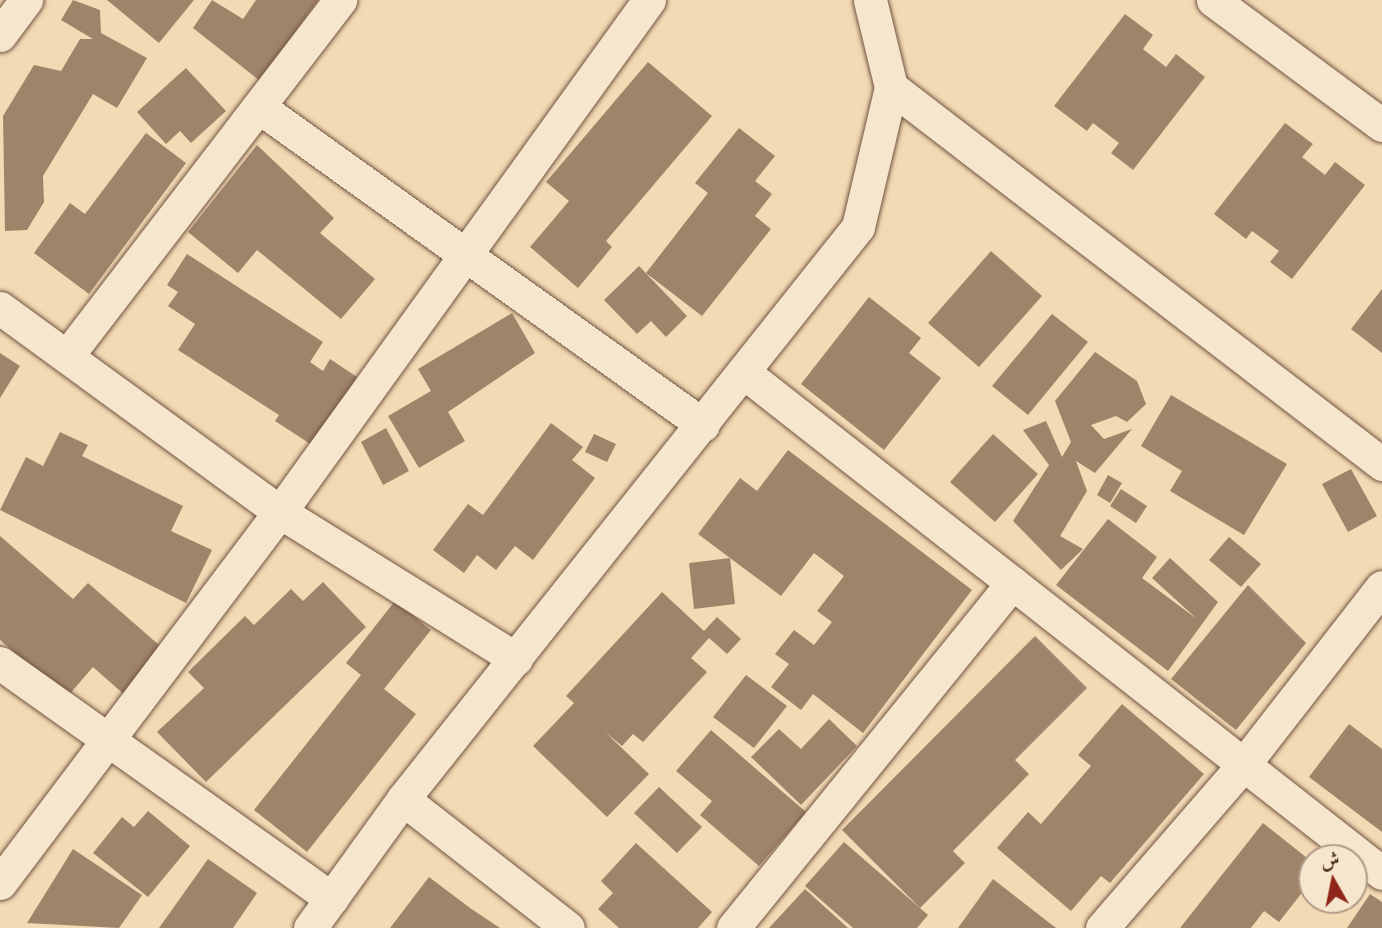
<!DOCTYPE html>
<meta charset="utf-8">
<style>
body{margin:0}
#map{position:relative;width:1382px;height:928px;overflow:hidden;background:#f3d9b4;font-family:"EB Garamond",Amiri,serif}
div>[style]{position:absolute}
.building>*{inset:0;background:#a0846a}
.roads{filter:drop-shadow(0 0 2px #715440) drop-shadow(0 0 2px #715440)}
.street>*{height:33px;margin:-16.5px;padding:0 16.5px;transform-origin:16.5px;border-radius:16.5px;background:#f7e6ce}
span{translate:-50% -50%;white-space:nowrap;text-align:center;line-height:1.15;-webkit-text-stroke:5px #f7e6ce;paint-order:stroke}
.north{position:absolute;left:1298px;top:844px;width:70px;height:70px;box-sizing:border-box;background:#f7e6ce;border:2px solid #b09a86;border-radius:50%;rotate:351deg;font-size:19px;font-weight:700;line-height:28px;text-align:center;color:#462719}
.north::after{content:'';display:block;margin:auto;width:24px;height:32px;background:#8f2418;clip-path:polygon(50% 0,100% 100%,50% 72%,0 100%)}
</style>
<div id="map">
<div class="building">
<div style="clip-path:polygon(73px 0,100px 10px,101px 33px,147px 58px,117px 108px,93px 94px,43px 176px,44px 202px,27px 230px,5px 231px,3px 116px,34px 65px,61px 71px,80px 39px,93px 39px,61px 20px)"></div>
<div style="clip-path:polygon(107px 0,194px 0,159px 43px)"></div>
<div style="clip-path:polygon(212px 0,243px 19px,256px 0,318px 0,260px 81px,193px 28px)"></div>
<div style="clip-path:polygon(1125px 14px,1153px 35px,1143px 49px,1166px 67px,1176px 54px,1205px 77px,1133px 170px,1111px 153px,1119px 143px,1093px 123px,1087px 131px,1054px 106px)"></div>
<div style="clip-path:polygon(648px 62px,712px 116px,606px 241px,612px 247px,578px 288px,530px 247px,569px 201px,546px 182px)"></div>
<div style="clip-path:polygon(186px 68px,226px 111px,191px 143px,180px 131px,166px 144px,137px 112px)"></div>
<div style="clip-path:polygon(1285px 123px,1313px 144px,1302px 157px,1325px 175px,1335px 162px,1365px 185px,1292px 279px,1270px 262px,1279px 251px,1252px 231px,1246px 239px,1214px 214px)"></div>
<div style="clip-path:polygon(739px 128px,775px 156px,755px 181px,772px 194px,755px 216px,771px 229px,702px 316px,646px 273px,708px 193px,695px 183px)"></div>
<div style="clip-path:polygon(146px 133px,186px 163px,89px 294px,34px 253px,70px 203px,85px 214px)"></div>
<div style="clip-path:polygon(257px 145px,334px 218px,320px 233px,375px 279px,341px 319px,257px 250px,238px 273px,188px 232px)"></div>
<div style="clip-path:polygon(991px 251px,1042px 296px,979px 367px,928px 323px)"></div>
<div style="clip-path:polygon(187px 254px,323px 342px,310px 362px,323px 371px,330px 359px,369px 385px,312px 445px,275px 421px,279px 415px,178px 350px,195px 324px,168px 306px,178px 292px,167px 285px)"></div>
<div style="clip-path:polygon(639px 266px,687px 316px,666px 337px,651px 321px,637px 334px,604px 300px)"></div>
<div style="clip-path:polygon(1382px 289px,1382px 353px,1351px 329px)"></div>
<div style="clip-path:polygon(869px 297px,921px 338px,909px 353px,941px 378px,884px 450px,801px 384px)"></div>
<div style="clip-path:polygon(512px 313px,535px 353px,448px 412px,465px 441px,419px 468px,388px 416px,431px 391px,418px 369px)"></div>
<div style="clip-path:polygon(1052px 314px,1088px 342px,1028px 415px,992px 386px)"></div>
<div style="clip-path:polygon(1095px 352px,1137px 381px,1146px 404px,1127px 422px,1116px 416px,1091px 425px,1104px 439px,1132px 429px,1095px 473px,1076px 461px,1087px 491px,1060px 536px,1083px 549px,1061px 570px,1013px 521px,1049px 465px,1023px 430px,1046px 421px,1062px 457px,1071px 442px,1055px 401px)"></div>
<div style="clip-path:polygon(0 353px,20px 366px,0 398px)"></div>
<div style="clip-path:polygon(1171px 395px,1287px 464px,1244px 535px,1170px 491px,1182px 471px,1141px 446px)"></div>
<div style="clip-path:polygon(551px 423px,583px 447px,572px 460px,595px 478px,533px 560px,515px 546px,496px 570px,477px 555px,464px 573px,433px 550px,468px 504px,483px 515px)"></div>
<div style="clip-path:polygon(386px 428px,409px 471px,383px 485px,361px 442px)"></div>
<div style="clip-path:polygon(60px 432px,88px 445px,82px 456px,183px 506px,171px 531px,212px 550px,186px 603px,0 510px,26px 457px,43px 466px)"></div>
<div style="clip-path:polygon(594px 434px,616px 444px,607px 462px,585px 452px)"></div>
<div style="clip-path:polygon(993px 434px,1038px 474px,995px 522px,950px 482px)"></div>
<div style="clip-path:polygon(788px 450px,972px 590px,863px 733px,813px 694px,801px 710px,771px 687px,789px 664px,775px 654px,794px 630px,814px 645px,832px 622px,817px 611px,844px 576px,814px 553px,781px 596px,730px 558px,735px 604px,694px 609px,689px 563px,730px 558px,698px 534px,740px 478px,757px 491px)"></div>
<div style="clip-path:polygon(1351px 469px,1377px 516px,1348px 532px,1322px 484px)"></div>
<div style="clip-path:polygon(1108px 475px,1122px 483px,1110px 503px,1097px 495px)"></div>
<div style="clip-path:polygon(1121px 489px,1147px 506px,1136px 523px,1110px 506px)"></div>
<div style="clip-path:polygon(1108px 519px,1157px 557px,1142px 578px,1197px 619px,1152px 578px,1170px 558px,1218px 602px,1168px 671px,1056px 585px)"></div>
<div style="clip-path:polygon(0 536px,73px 599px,88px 583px,167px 652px,127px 697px,93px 667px,67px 697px,0 640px)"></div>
<div style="clip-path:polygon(1229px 537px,1261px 564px,1241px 587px,1209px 560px)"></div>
<div style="clip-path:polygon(323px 582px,366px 627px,206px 782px,157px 732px,204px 688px,188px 672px,245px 616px,254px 625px,291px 589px,303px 601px)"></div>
<div style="clip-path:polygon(1248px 585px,1306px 643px,1236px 730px,1171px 679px)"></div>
<div style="clip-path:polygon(662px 592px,704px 631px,717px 617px,741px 639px,727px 654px,709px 638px,691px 658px,707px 672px,643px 742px,633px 734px,622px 746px,605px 732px,649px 774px,607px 817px,533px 746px,574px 703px,566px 696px)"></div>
<div style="clip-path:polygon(395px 601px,431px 630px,384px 689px,416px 714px,307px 852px,254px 810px,361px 675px,346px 663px)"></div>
<div style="clip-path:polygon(1035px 636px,1087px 688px,1015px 760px,1029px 774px,953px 851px,965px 863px,920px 908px,842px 830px)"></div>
<div style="clip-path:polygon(746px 675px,787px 706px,754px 748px,713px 717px)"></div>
<div style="clip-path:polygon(1122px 704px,1204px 774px,1110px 883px,1101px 876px,1071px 911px,997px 848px,1028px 812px,1041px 824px,1091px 766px,1078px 755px)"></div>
<div style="clip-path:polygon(829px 719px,857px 746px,801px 805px,751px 757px,779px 729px,801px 749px)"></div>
<div style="clip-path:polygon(1349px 724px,1382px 749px,1382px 832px,1309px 777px)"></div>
<div style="clip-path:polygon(711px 730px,806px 812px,759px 866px,700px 815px,712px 801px,676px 771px)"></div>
<div style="clip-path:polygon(659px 787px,702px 827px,677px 853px,634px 813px)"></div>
<div style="clip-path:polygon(148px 811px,190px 846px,148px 897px,93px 853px,122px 817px,134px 827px)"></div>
<div style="clip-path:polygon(1263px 823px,1312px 862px,1312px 880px,1279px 922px,1264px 911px,1251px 928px,1180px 928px)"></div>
<div style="clip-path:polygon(844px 842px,928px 915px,917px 928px,853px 928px,805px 886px)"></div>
<div style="clip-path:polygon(636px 843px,712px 912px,698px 928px,619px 928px,598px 909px,613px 893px,601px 881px)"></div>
<div style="clip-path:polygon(73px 849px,142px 895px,119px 928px,27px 923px)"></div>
<div style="clip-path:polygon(208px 859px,257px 893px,233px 928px,159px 928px)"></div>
<div style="clip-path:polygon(429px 877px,470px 908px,500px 928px,390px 928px)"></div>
<div style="clip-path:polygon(993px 879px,1056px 928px,958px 928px)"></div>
<div style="clip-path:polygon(805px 889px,848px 928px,769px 928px)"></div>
<div style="clip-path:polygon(1370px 894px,1382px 902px,1382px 928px,1347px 928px)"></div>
</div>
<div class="roads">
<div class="street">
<div style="left:1213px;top:0;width:210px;rotate:36.5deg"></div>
<div style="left:0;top:35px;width:44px;rotate:-53.4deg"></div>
<div style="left:891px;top:87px;width:619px;rotate:37.52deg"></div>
<div style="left:259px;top:107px;width:546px;rotate:35.61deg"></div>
<div style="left:0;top:308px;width:346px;rotate:36.1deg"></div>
<div style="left:280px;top:512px;width:278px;rotate:31.9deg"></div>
<div style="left:67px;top:356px;width:449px;rotate:-52.5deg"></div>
<div style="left:746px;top:374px;width:808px;rotate:38.12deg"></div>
<div style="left:0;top:663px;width:407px;rotate:35.4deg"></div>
<div style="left:403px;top:799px;width:209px;rotate:38deg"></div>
<div style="left:0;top:883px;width:465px;rotate:-53deg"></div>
<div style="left:280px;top:512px;width:631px;rotate:-54.22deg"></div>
<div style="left:310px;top:928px;width:159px;rotate:-54.2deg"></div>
<div style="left:403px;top:799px;width:731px;rotate:-51.5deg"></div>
<div style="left:858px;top:227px;width:144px;rotate:-76.7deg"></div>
<div style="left:891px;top:87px;width:89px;rotate:-103.6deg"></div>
<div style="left:733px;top:928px;width:444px;rotate:-51deg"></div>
<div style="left:1102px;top:928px;width:217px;rotate:-49.1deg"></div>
<div style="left:1244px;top:764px;width:224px;rotate:-52.1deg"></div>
</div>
</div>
<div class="north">ش</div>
</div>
